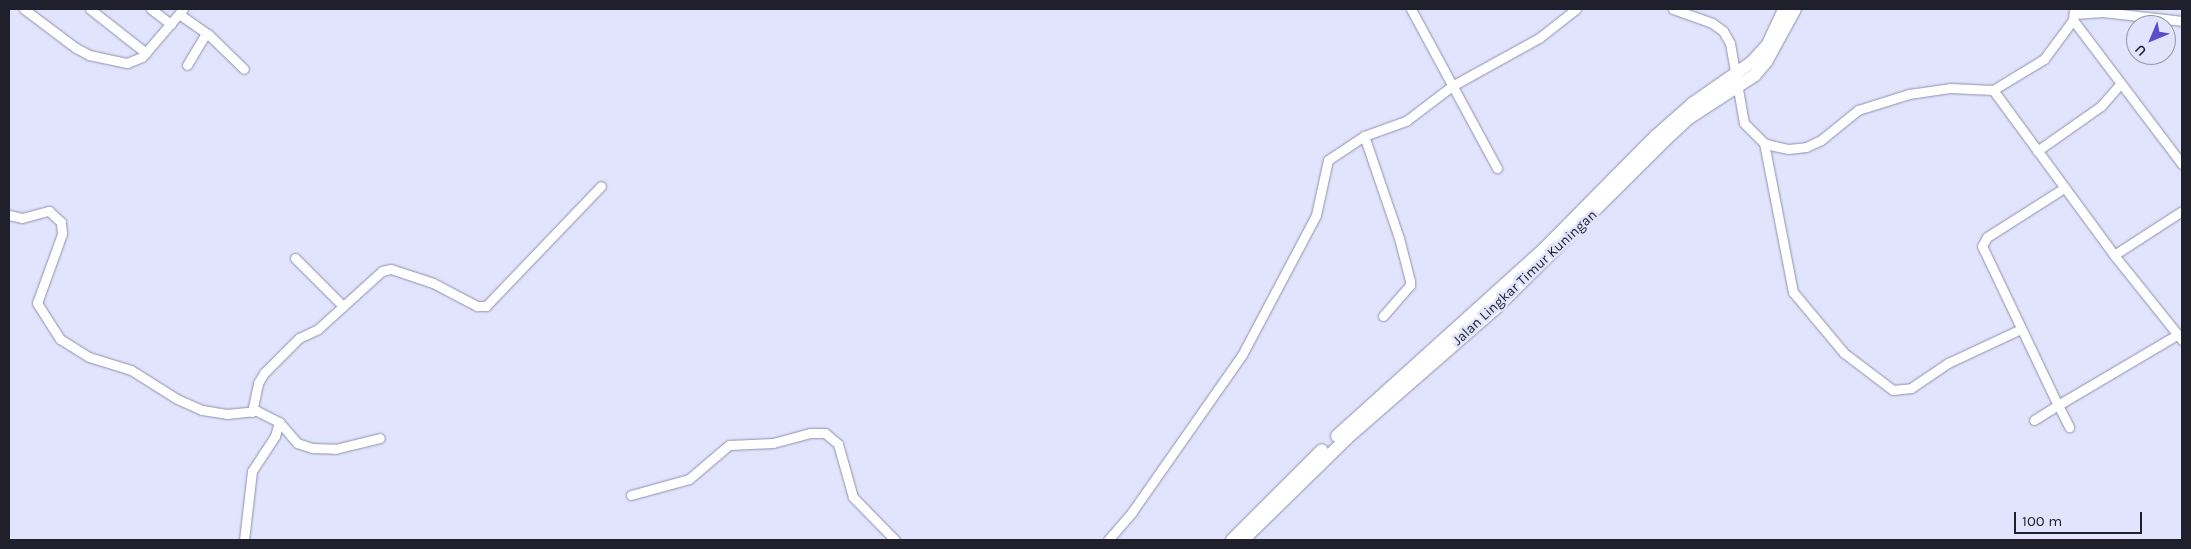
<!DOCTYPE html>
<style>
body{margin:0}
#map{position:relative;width:2191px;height:549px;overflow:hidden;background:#e2e4fd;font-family:Karla,sans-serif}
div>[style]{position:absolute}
.roads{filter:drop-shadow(0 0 1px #8f91ae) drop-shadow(0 0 1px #8f91ae)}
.street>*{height:9px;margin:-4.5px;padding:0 4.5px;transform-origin:4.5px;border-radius:4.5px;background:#fff}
.secondary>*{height:12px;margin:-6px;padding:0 6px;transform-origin:6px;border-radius:6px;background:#fff}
span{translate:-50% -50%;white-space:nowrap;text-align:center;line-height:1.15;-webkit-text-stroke:5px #e2e4fd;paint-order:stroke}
.street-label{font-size:14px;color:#1f202b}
.frame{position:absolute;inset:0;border:10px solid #1f202b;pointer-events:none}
.north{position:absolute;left:2126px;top:15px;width:50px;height:50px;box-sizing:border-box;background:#e2e4fd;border:1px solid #9496a9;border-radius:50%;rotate:225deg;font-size:14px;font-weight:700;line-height:20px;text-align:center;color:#1f202b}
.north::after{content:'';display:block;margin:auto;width:18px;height:22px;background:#594ec6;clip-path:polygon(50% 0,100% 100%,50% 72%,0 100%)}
.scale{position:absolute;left:2014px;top:512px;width:128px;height:22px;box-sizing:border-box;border:2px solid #1f202b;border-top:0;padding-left:6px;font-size:15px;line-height:18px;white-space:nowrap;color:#1f202b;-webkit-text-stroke:4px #e2e4fd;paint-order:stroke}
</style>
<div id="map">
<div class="roads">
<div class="street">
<div style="left:24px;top:9px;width:65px;rotate:36.9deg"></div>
<div style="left:76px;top:48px;width:15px;rotate:28deg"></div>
<div style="left:89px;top:55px;width:39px;rotate:12deg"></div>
<div style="left:127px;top:63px;width:16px;rotate:-22deg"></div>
<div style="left:142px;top:57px;width:63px;rotate:-49.5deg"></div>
<div style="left:90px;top:9px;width:71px;rotate:38.2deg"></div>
<div style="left:151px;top:9px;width:25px;rotate:37deg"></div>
<div style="left:1411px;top:9px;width:181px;rotate:61.6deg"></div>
<div style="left:1673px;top:9px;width:41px;rotate:19.7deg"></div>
<div style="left:1712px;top:23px;width:14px;rotate:36deg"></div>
<div style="left:1723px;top:31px;width:14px;rotate:60deg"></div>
<div style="left:1730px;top:43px;width:81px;rotate:80.1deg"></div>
<div style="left:1744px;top:123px;width:28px;rotate:45deg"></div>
<div style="left:1764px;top:143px;width:10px;rotate:17deg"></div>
<div style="left:1774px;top:146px;width:14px;rotate:12deg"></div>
<div style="left:1788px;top:149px;width:18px;rotate:-6deg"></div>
<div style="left:1806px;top:147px;width:17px;rotate:-25deg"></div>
<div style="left:1821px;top:140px;width:48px;rotate:-39deg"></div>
<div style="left:1858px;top:110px;width:53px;rotate:-17.4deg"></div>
<div style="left:1909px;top:94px;width:41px;rotate:-8.3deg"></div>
<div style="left:1950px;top:88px;width:43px;rotate:2.7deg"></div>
<div style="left:1993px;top:90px;width:205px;rotate:53.7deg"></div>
<div style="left:2114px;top:255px;width:109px;rotate:51.3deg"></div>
<div style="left:179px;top:14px;width:35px;rotate:35deg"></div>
<div style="left:208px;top:34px;width:50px;rotate:44.2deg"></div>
<div style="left:2075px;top:14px;width:28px;rotate:-4deg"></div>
<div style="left:2103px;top:12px;width:80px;rotate:6.5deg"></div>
<div style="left:2073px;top:20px;width:181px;rotate:52.9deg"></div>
<div style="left:187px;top:65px;width:37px;rotate:-59deg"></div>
<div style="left:1993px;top:90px;width:60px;rotate:-31.3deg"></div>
<div style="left:2044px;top:59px;width:49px;rotate:-53.4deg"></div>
<div style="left:2073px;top:20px;width:11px;rotate:-85deg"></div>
<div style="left:1764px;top:143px;width:152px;rotate:79deg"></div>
<div style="left:1793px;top:292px;width:80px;rotate:50.1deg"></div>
<div style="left:1844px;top:353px;width:61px;rotate:37.1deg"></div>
<div style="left:1893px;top:390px;width:18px;rotate:-6deg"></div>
<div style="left:1911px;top:388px;width:45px;rotate:-34deg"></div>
<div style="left:1948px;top:363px;width:81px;rotate:-25deg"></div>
<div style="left:2037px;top:151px;width:78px;rotate:-35.1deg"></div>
<div style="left:2101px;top:106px;width:29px;rotate:-49deg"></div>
<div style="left:2064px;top:188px;width:91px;rotate:147.5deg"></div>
<div style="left:1987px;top:237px;width:10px;rotate:119deg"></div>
<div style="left:1982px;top:246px;width:176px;rotate:64.5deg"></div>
<div style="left:2058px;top:405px;width:138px;rotate:-30.5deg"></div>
<div style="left:9px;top:215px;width:13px;rotate:13deg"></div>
<div style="left:22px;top:218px;width:28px;rotate:-15deg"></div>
<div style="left:49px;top:211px;width:16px;rotate:43deg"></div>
<div style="left:61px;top:222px;width:12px;rotate:85deg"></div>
<div style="left:62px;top:234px;width:73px;rotate:109.9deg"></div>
<div style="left:37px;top:303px;width:43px;rotate:57.4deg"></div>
<div style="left:60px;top:339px;width:34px;rotate:32deg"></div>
<div style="left:89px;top:357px;width:44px;rotate:17.2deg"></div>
<div style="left:131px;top:370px;width:54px;rotate:32.2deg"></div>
<div style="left:177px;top:399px;width:27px;rotate:24deg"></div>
<div style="left:202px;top:410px;width:25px;rotate:9deg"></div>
<div style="left:227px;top:414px;width:30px;rotate:-6deg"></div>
<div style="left:257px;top:411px;width:25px;rotate:27deg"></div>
<div style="left:279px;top:422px;width:15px;rotate:106deg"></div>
<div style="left:275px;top:436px;width:42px;rotate:123.3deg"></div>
<div style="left:252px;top:471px;width:69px;rotate:96.6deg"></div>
<div style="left:2114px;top:255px;width:81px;rotate:-32.9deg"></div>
<div style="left:295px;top:258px;width:68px;rotate:45deg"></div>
<div style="left:1383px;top:316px;width:41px;rotate:-48.9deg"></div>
<div style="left:1410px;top:285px;width:4px;rotate:-90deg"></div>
<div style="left:1410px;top:281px;width:44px;rotate:-104.3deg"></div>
<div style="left:1399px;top:238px;width:108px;rotate:-108.9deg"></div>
<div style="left:1364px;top:136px;width:45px;rotate:-19.7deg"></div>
<div style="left:1406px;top:121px;width:58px;rotate:-37.3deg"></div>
<div style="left:1452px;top:86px;width:99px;rotate:-28.9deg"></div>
<div style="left:1539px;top:38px;width:47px;rotate:-38.1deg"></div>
<div style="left:252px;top:412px;width:30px;rotate:-78deg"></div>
<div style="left:258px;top:383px;width:12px;rotate:-59deg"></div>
<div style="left:264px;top:373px;width:49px;rotate:-45deg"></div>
<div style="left:299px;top:338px;width:21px;rotate:-25deg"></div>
<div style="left:318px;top:329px;width:86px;rotate:-42.2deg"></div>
<div style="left:382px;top:271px;width:9px;rotate:-13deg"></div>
<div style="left:391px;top:269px;width:44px;rotate:18.4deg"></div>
<div style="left:433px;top:283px;width:50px;rotate:27.6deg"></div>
<div style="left:477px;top:306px;width:9px"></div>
<div style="left:486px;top:306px;width:166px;rotate:-46.2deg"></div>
<div style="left:2034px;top:420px;width:28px;rotate:-32deg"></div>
<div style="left:2058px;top:405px;width:25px;rotate:63deg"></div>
<div style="left:279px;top:422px;width:28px;rotate:49deg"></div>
<div style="left:297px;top:443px;width:16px;rotate:18deg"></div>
<div style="left:312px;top:448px;width:23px;rotate:2deg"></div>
<div style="left:335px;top:449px;width:46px;rotate:-13.7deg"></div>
<div style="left:631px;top:495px;width:60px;rotate:-15.4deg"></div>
<div style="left:689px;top:479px;width:52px;rotate:-40.4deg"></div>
<div style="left:729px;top:445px;width:44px;rotate:-2.6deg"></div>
<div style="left:773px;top:443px;width:38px;rotate:-15deg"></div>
<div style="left:810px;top:433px;width:15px"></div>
<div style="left:825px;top:433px;width:17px;rotate:40deg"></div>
<div style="left:838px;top:444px;width:55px;rotate:74.2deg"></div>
<div style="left:853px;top:497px;width:60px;rotate:45.7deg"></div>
<div style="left:1108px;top:540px;width:37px;rotate:-49deg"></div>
<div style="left:1132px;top:512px;width:192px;rotate:-55deg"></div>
<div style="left:1242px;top:355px;width:158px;rotate:-62.1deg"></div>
<div style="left:1316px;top:215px;width:56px;rotate:-77.7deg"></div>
<div style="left:1328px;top:160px;width:43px;rotate:-33.7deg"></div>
</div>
<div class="secondary">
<div style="left:1337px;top:436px;width:278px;rotate:-42.1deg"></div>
<div style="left:1543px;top:250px;width:161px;rotate:-45.3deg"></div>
<div style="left:1656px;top:136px;width:48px;rotate:-41.6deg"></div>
<div style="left:1692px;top:104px;width:73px;rotate:-35deg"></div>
<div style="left:1752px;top:62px;width:24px;rotate:-48deg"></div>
<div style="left:1768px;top:44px;width:38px;rotate:-65deg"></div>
<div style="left:1232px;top:540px;width:127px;rotate:-45deg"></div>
<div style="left:1243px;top:540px;width:146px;rotate:-44.4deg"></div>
<div style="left:1347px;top:438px;width:199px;rotate:-41.1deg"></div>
<div style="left:1497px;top:307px;width:235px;rotate:-44.8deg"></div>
<div style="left:1664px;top:141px;width:34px;rotate:-43deg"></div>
<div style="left:1689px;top:118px;width:79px;rotate:-33.1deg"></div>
<div style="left:1755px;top:75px;width:17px;rotate:-50deg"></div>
<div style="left:1766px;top:62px;width:60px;rotate:-61.3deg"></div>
</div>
</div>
<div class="street-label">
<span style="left:1525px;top:278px;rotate:-43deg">Jalan Lingkar Timur Kuningan</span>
</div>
<div class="frame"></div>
<div class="north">U</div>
<div class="scale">100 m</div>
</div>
